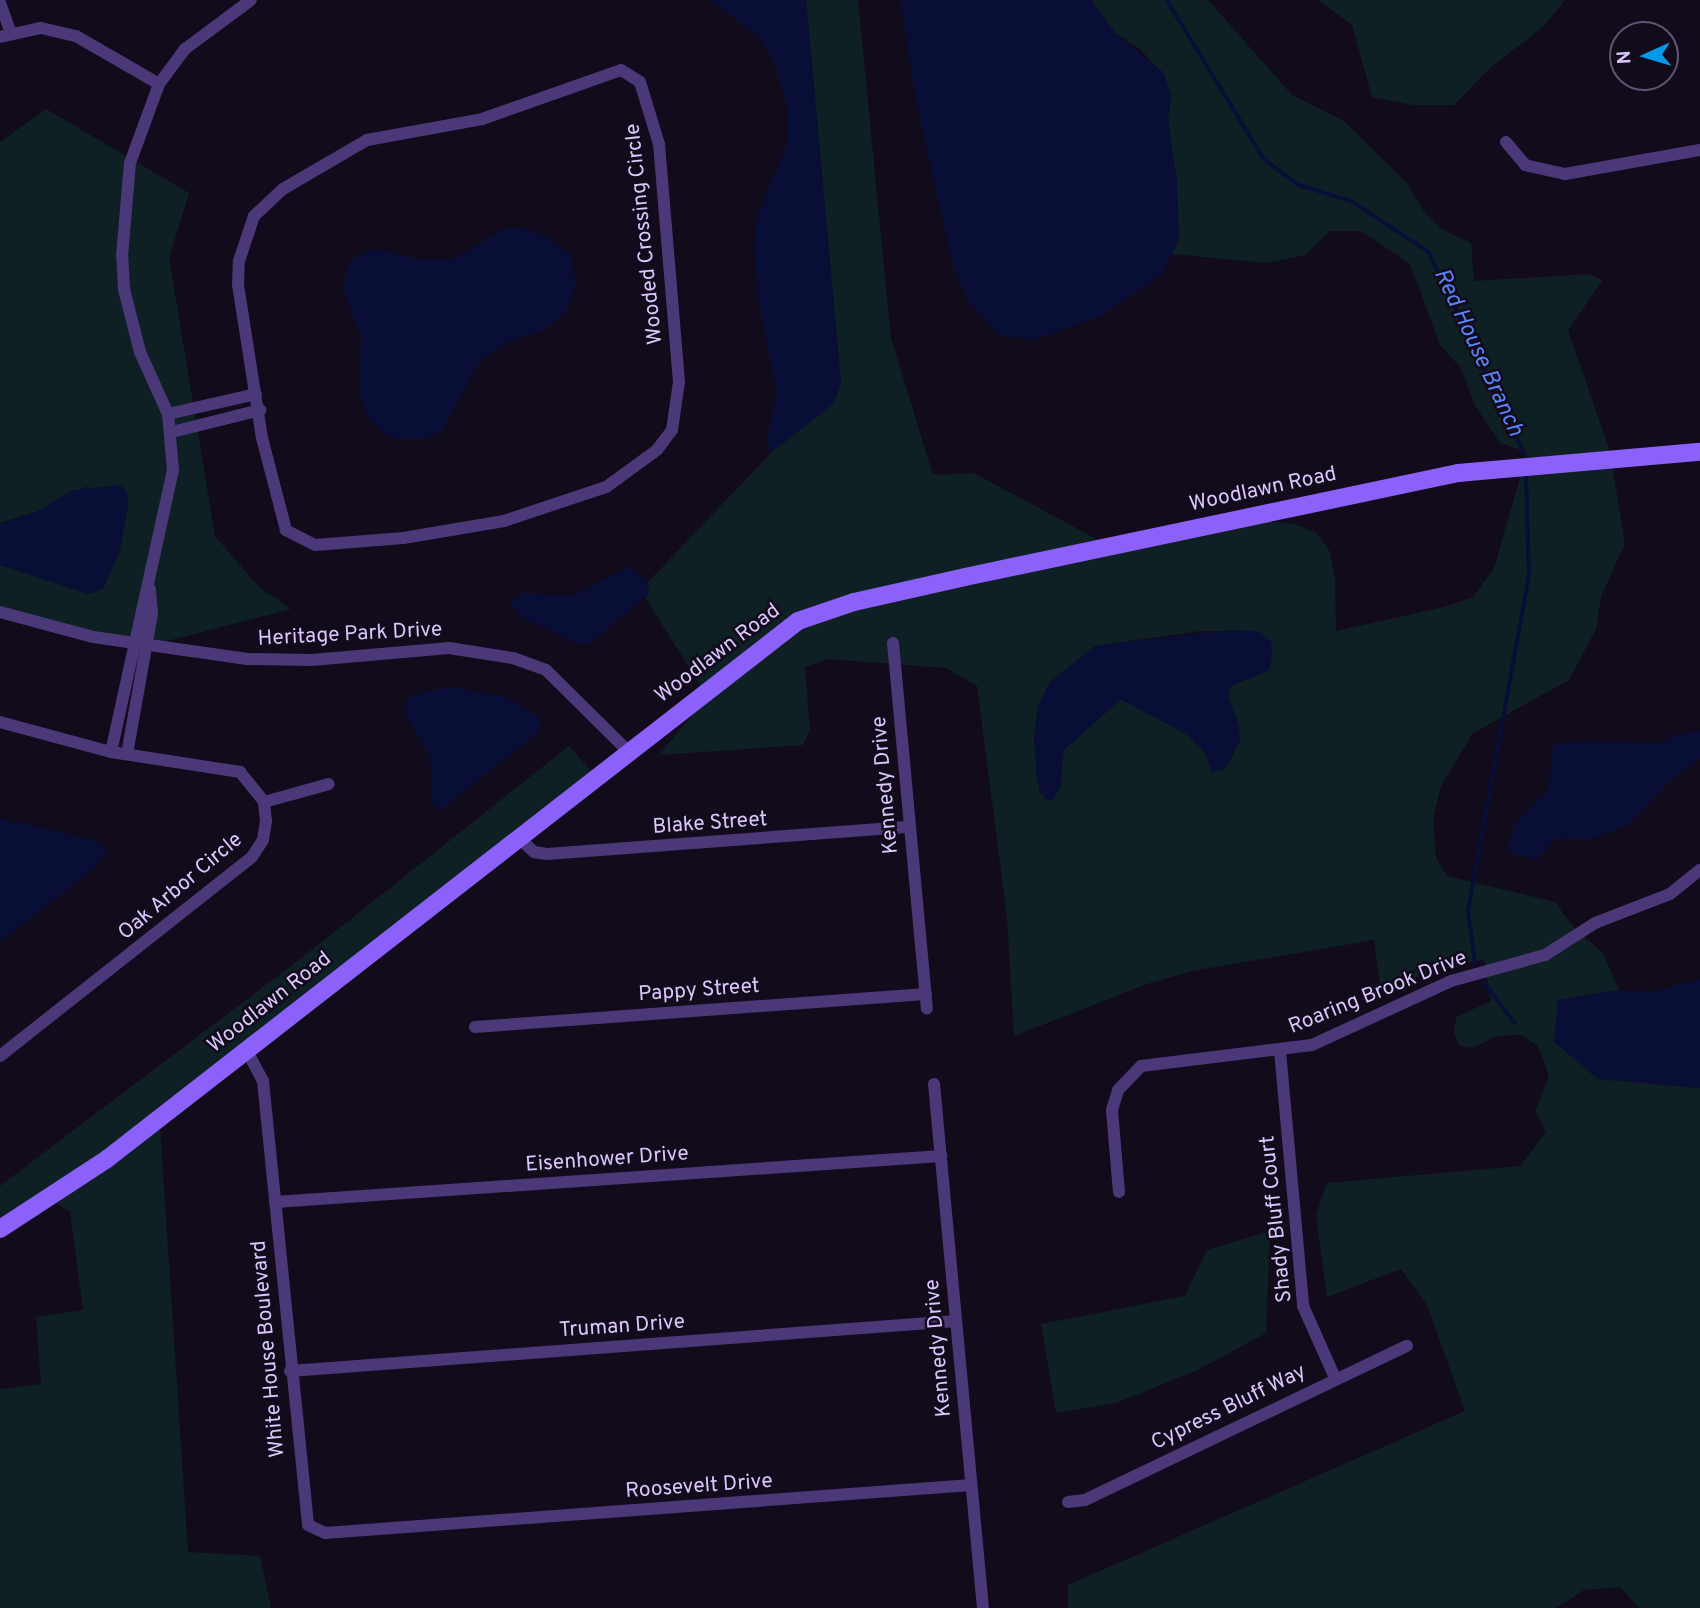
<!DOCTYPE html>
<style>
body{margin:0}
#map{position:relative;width:1700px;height:1608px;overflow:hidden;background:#120b1b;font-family:Overpass,sans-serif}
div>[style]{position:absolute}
.green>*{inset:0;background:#0f2025}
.water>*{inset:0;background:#090e36}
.stream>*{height:3.5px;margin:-1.75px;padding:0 1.75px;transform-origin:1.75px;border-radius:1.75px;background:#090e36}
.street>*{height:12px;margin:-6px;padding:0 6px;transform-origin:6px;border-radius:6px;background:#4b3879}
.secondary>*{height:18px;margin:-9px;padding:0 9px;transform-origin:9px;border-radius:9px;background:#8c61fa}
span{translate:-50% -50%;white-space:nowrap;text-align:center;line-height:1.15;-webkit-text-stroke:5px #120b1b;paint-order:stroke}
.street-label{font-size:21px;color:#dbc7fd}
.water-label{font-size:23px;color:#5886fa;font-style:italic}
.north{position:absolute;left:1609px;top:21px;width:70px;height:70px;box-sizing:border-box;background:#120b1b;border:2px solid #625675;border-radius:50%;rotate:266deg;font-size:19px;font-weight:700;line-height:28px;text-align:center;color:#dbc7fd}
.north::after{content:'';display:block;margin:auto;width:24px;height:32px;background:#0799e9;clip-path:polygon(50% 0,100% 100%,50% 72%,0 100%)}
</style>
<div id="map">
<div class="green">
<div style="clip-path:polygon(806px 0,858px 0,891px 338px,933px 475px,974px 473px,1100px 541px,795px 616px,701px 686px,646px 599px,648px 582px,772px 452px,833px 404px,841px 384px)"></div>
<div style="clip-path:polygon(1091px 0,1208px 0,1292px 95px,1344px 121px,1406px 182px,1425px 213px,1441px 229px,1471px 243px,1474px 281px,1588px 274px,1603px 280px,1568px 330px,1610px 452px,1526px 458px,1527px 452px,1500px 443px,1474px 404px,1461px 368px,1440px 345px,1410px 264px,1361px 231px,1330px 231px,1305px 255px,1267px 263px,1172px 254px,1179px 240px,1168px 119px,1171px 95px,1165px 77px,1140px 49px,1115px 33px)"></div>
<div style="clip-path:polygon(1318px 0,1565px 0,1544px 26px,1490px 68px,1454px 105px,1412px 105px,1372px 97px,1352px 25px)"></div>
<div style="clip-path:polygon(46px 109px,189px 193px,169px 258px,215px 536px,259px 587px,291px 609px,144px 647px,0 609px,0 565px,94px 593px,87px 486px,36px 512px,0 523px,0 142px)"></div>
<div style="clip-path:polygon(evenodd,1612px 464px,1625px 544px,1601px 596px,1596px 629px,1569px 680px,1473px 733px,1441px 786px,1433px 818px,1436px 858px,1447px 876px,1555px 902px,1574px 928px,1603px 953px,1619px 990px,1558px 1000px,1555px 1042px,1598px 1079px,1700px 1088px,1700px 1608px,1639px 1608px,1620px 1587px,1584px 1590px,1556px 1608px,1068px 1608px,1068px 1585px,1465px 1411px,1427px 1305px,1401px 1269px,1327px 1297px,1316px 1215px,1327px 1183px,1520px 1166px,1546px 1132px,1535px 1112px,1549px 1076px,1538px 1046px,1521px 1035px,1497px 1036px,1473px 1048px,1460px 1046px,1454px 1033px,1456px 1017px,1491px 1001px,1484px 959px,1380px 987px,1374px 940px,1192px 971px,1144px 985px,1014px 1036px,1007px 917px,977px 686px,946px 668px,828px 659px,805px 667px,810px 730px,803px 745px,659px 755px,708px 696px,779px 641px,826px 615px,1259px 520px,1293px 524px,1317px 533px,1330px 552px,1335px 578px,1336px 631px,1444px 607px,1473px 597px,1494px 568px,1522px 471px,1612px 464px,1200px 631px,1258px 631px,1256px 676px,1231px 686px,1228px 697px,1235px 752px,1223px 770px,1186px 734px,1121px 699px,1063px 750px,1060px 788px,1040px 794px,1034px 738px,1038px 707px,1050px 682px,1095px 646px,1200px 631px)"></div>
<div style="clip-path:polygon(569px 746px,592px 772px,103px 1155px,0 1222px,0 1186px,304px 956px)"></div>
<div style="clip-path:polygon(160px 1127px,188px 1552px,260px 1556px,271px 1608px,0 1608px,0 1389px,41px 1384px,36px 1317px,83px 1310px,70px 1212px,56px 1203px)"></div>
<div style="clip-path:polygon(1270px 1231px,1266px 1333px,1198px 1370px,1116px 1403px,1056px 1413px,1041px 1324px,1185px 1296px,1207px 1250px)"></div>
</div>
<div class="water">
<div style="clip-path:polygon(710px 0,806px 0,841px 384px,833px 404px,772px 452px,766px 443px,777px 394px,759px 305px,754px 246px,758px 213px,787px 145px,787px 106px,772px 58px,760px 38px)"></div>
<div style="clip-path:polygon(900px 0,1091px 0,1115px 33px,1164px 73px,1171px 95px,1168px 119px,1177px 182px,1179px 240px,1161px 275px,1103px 315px,1035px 340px,999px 335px,969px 302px,953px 267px,916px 101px)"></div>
<div style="clip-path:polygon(519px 227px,544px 235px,570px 254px,576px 285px,567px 310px,545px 330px,509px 341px,480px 361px,442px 431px,424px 439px,390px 438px,368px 418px,359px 394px,361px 337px,343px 289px,347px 268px,353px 258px,375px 249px,423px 260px,454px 258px,504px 229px)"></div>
<div style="clip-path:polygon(121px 485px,127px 492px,128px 506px,120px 551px,103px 589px,88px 594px,0 565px,0 523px,36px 512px,73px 490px)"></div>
<div style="clip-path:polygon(629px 566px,648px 582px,649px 594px,589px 644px,580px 645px,521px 617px,510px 604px,521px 593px,573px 596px)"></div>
<div style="clip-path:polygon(1230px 630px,1258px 631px,1271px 642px,1272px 658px,1269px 670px,1231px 686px,1228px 697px,1239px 725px,1240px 741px,1223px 770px,1212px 772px,1204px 751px,1186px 734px,1121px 699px,1064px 750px,1060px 788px,1053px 800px,1046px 801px,1037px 781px,1034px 738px,1038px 707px,1050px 682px,1095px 646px)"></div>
<div style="clip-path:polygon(449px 687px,504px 696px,538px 716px,540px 731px,440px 811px,432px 802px,430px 756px,406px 716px,406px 701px,411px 695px)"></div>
<div style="clip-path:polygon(1700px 731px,1700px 759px,1674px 777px,1627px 826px,1590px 839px,1556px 838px,1537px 859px,1512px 854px,1508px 845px,1515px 824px,1549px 788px,1553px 745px,1576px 741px,1659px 743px,1674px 735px)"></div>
<div style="clip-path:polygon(0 818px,101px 842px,107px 852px,97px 866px,0 942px)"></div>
<div style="clip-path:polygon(1700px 979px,1700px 1088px,1598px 1079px,1554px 1042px,1558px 1000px,1619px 990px,1650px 992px)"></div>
</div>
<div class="stream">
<div style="left:1167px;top:0;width:186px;rotate:58.6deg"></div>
<div style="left:1264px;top:159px;width:41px;rotate:37.1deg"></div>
<div style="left:1297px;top:184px;width:59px;rotate:17.8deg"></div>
<div style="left:1353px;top:202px;width:91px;rotate:33.3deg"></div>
<div style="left:1429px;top:252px;width:224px;rotate:64.6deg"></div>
<div style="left:1475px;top:964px;width:53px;rotate:-97.5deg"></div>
<div style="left:1468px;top:911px;width:341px;rotate:-79.7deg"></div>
<div style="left:1529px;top:576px;width:101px;rotate:-91.7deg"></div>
<div style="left:1484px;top:982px;width:51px;rotate:52.9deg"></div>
</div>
<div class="street">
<div style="left:0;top:3px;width:32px;rotate:70deg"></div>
<div style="left:0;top:37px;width:42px;rotate:-12.4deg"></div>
<div style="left:41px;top:28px;width:36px;rotate:13deg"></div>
<div style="left:76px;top:36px;width:96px;rotate:30deg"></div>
<div style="left:621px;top:70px;width:22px;rotate:32deg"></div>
<div style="left:640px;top:82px;width:65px;rotate:73deg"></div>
<div style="left:659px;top:144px;width:239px;rotate:85.2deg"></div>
<div style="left:679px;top:382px;width:49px;rotate:98.3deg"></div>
<div style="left:672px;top:430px;width:25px;rotate:127deg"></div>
<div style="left:657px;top:450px;width:63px;rotate:144deg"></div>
<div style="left:606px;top:487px;width:108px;rotate:161.6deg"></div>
<div style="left:504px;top:521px;width:102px;rotate:170.4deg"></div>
<div style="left:403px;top:538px;width:88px;rotate:175.5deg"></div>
<div style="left:315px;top:545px;width:33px;rotate:-153deg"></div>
<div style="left:286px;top:530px;width:95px;rotate:-104.6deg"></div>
<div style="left:262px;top:438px;width:155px;rotate:-98.9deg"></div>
<div style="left:238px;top:285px;width:24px;rotate:-88deg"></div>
<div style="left:239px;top:261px;width:47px;rotate:-71.6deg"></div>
<div style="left:254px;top:216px;width:40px;rotate:-43deg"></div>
<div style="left:283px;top:189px;width:97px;rotate:-30.3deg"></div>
<div style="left:367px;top:140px;width:117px;rotate:-10.3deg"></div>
<div style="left:482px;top:119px;width:147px;rotate:-19.4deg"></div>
<div style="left:1506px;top:142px;width:30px;rotate:50deg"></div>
<div style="left:1525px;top:165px;width:41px;rotate:12.7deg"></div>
<div style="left:1565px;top:174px;width:137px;rotate:-10.1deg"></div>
<div style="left:168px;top:414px;width:90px;rotate:-12.8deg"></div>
<div style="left:172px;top:432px;width:91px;rotate:-14deg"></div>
<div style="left:0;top:612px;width:96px;rotate:15deg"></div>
<div style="left:93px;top:637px;width:156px;rotate:8.1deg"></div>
<div style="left:247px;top:659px;width:65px;rotate:0.9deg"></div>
<div style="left:312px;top:660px;width:138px;rotate:-5deg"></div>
<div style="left:449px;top:648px;width:65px;rotate:8.9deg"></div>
<div style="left:513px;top:658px;width:35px;rotate:20deg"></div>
<div style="left:546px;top:670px;width:117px;rotate:44.7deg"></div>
<div style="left:893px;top:643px;width:367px;rotate:84.7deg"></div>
<div style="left:0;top:722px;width:115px;rotate:15.1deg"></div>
<div style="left:111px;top:752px;width:131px;rotate:8.8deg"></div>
<div style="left:240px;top:772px;width:38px;rotate:51deg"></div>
<div style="left:264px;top:802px;width:19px;rotate:84deg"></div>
<div style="left:266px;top:821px;width:19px;rotate:99deg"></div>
<div style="left:263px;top:840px;width:20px;rotate:123deg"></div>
<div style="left:252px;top:857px;width:321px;rotate:141.7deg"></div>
<div style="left:111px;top:752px;width:289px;rotate:-77.6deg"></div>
<div style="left:173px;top:470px;width:56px;rotate:-95.1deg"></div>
<div style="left:168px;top:414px;width:68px;rotate:-114.3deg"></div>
<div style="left:140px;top:352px;width:65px;rotate:-104.3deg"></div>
<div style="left:124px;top:289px;width:33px;rotate:-93deg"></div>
<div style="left:122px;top:256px;width:93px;rotate:-85.1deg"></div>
<div style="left:130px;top:163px;width:84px;rotate:-69.8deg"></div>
<div style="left:159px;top:84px;width:44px;rotate:-53.4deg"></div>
<div style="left:185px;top:49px;width:82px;rotate:-36.6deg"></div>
<div style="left:127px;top:754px;width:142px;rotate:-79.9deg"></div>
<div style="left:152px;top:614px;width:25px;rotate:-95deg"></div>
<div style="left:264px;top:802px;width:67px;rotate:-15.5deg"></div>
<div style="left:519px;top:838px;width:21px;rotate:43deg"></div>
<div style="left:534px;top:852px;width:13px;rotate:9deg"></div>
<div style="left:547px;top:854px;width:363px;rotate:-4.3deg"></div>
<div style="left:475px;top:1027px;width:452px;rotate:-4.2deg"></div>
<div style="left:247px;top:1051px;width:34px;rotate:62deg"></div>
<div style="left:263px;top:1081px;width:446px;rotate:84.2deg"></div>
<div style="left:308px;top:1525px;width:19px;rotate:25deg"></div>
<div style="left:325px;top:1533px;width:648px;rotate:-4.25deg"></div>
<div style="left:1280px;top:1051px;width:256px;rotate:84.8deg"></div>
<div style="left:1303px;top:1306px;width:79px;rotate:66deg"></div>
<div style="left:934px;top:1084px;width:526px;rotate:84.66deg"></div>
<div style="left:1119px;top:1192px;width:82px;rotate:-94.9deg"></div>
<div style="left:1112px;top:1110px;width:21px;rotate:-73deg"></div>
<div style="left:1118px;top:1090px;width:33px;rotate:-46deg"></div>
<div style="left:1141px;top:1066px;width:172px;rotate:-7deg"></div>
<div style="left:1312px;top:1045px;width:153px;rotate:-24.7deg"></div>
<div style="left:1451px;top:981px;width:98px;rotate:-15.5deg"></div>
<div style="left:1545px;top:955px;width:59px;rotate:-32.6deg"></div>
<div style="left:1595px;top:923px;width:80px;rotate:-21.1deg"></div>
<div style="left:1670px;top:894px;width:38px;rotate:-39deg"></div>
<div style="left:275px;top:1202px;width:668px;rotate:-3.95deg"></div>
<div style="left:290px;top:1371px;width:668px;rotate:-4.29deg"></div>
<div style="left:1068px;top:1502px;width:17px;rotate:-7deg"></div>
<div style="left:1085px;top:1500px;width:357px;rotate:-25.6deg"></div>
</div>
<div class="secondary">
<div style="left:0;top:1229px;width:128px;rotate:-33.2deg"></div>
<div style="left:107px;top:1159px;width:876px;rotate:-37.9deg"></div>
<div style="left:798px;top:621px;width:59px;rotate:-18.7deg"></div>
<div style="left:854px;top:602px;width:114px;rotate:-12.7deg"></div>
<div style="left:965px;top:577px;width:504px;rotate:-11.91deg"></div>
<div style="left:1458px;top:473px;width:243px;rotate:-5deg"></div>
</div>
<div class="street-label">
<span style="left:645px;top:234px;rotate:-96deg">Wooded Crossing Circle</span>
<span style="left:1263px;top:490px;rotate:-12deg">Woodlawn Road</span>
<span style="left:350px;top:635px;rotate:-3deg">Heritage Park Drive</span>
<span style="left:718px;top:654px;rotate:-37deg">Woodlawn Road</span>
<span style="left:886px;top:785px;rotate:-95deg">Kennedy Drive</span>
<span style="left:710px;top:824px;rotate:-4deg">Blake Street</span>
<span style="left:181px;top:887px;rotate:-40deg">Oak Arbor Circle</span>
<span style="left:699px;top:991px;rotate:-4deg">Pappy Street</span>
<span style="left:1378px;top:993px;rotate:-22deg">Roaring Brook Drive</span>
<span style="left:270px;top:1003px;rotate:-38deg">Woodlawn Road</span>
<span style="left:607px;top:1160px;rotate:-4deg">Eisenhower Drive</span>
<span style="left:1277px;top:1219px;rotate:-96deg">Shady Bluff Court</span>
<span style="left:622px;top:1327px;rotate:-4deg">Truman Drive</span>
<span style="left:939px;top:1348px;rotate:-95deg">Kennedy Drive</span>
<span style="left:269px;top:1349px;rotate:-95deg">White House Boulevard</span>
<span style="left:1229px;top:1408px;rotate:-26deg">Cypress Bluff Way</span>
<span style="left:699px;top:1487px;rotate:-4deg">Roosevelt Drive</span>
</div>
<div class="water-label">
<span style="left:1477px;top:353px;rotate:65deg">Red House Branch</span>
</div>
<div class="north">N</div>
</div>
